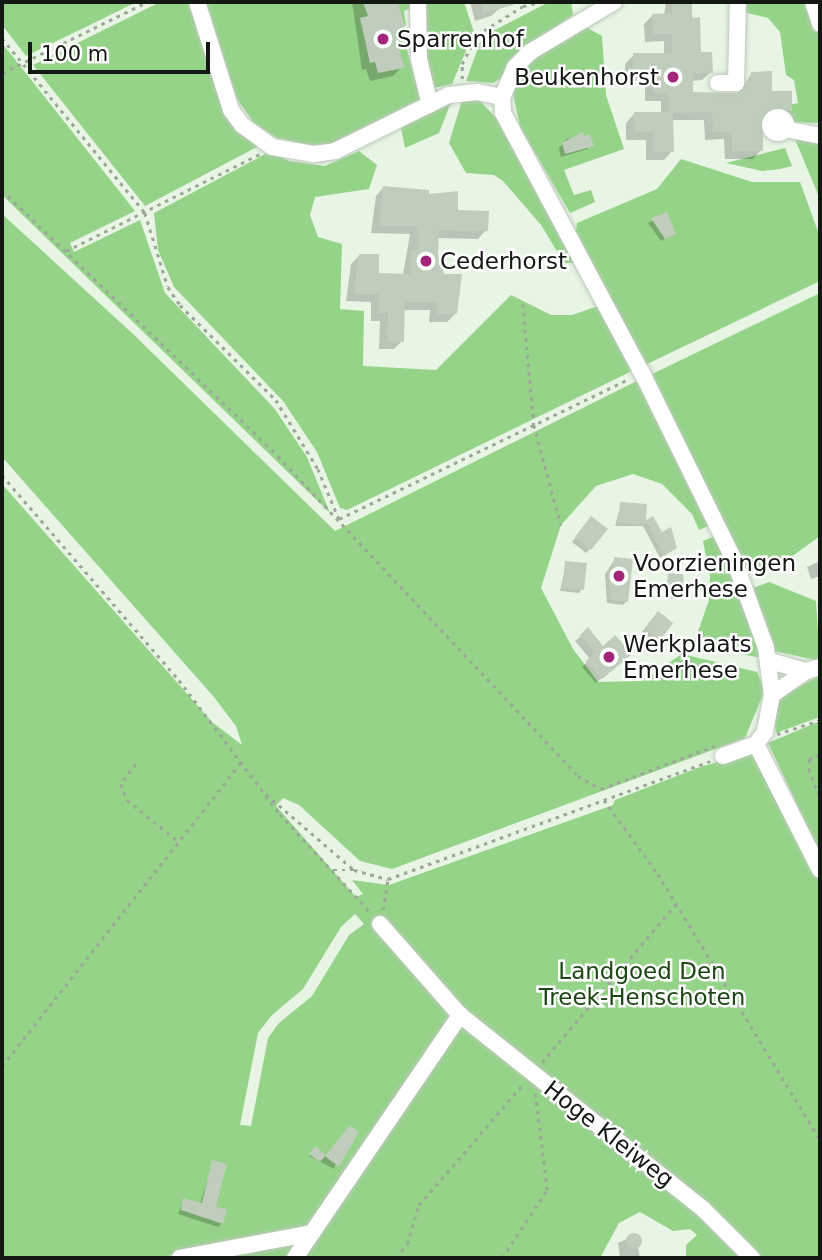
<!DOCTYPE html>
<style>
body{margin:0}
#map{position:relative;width:822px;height:1260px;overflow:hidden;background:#e8f5e5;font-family:"DejaVu Sans",sans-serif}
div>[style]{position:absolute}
.green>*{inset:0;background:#94d388}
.shadow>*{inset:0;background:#0003}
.building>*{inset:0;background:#c0cdbd}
.round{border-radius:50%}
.path>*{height:2.5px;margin-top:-1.25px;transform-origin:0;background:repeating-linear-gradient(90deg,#9ca79a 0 3.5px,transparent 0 8.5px)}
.roads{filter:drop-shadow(0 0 2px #bcc9ba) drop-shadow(0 0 2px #bcc9ba)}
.minor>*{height:16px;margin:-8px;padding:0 8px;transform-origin:8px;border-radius:8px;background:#fff}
.minor>.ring{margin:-8px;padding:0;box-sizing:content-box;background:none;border:16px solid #fff;border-radius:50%}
.dots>*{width:19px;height:19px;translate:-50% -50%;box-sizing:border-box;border:4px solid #fff;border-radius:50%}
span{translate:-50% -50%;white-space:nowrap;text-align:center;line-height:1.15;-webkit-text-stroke:5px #fff;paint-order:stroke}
.poi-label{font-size:23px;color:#131813}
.left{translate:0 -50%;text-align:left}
.right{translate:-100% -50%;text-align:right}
.park-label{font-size:23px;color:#1b4712}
.street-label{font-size:23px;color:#131813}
.frame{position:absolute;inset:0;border:4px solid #131813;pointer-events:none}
.scale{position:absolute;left:28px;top:42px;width:182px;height:32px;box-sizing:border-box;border:4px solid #131813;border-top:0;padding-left:9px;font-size:21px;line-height:24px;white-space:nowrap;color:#131813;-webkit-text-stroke:5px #fff;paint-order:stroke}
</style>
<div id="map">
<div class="green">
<div style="clip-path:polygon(2px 2px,137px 2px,26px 56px,2px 25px)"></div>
<div style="clip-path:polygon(160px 2px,192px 2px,212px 68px,259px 146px,145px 206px,33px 65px)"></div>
<div style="clip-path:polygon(206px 2px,411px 2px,412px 8px,404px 11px,406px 25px,401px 27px,420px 99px,326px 148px,277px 138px,254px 123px,237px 99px)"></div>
<div style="clip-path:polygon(419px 2px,464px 2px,474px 32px,452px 84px,430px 89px,418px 43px,429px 40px)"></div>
<div style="clip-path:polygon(549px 2px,571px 2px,573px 15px,530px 44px,500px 79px,493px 83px,466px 81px,480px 42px,489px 33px)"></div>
<div style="clip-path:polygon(743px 2px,810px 2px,820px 37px,820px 123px,787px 122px,789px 105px,798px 103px,794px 80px,786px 75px,780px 32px,768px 18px,743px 12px)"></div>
<div style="clip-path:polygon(582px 25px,602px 36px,606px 95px,624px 149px,564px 170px,574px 195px,591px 190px,595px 202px,570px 213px,520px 127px,513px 93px,525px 65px)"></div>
<div style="clip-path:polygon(2px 43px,135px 211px,70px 243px,74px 252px,140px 220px,165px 293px,274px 408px,307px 457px,330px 513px,2px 195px)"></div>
<div style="clip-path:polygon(464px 94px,482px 103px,501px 123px,578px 263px,564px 263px,541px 225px,503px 181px,494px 175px,466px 173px,449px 143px)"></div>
<div style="clip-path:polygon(452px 100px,439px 133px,405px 148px,401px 128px)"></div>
<div style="clip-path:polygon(794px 137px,820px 138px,820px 201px,817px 192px)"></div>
<div style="clip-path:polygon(785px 148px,792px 166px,780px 169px,762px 171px,726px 163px)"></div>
<div style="clip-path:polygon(359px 151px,377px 165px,369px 189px,315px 197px,310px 215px,318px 237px,342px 244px,340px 309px,364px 311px,363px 366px,436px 370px,511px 295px,551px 315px,572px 315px,601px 305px,634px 370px,347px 510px,340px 508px,317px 452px,283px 401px,174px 287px,158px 250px,154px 213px,269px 152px,289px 161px,325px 166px)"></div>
<div style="clip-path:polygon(681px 159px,752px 182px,800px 182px,820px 237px,820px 281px,645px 365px,576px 231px,577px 223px,657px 189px)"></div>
<div style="clip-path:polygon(evenodd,2px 214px,132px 333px,335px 531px,639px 380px,711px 525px,699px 530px,692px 514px,662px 484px,633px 474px,596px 486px,561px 525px,541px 588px,573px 649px,598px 682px,641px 681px,682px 654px,757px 672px,764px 687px,762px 697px,745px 738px,392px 869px,360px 861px,299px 805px,283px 798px,276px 806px,356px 897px,363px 894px,352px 880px,389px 885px,613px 805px,615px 800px,700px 767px,753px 752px,820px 880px,820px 1258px,686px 1258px,686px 1245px,697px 1235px,690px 1229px,673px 1231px,640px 1212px,619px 1223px,600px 1258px,304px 1258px,311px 1226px,158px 1258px,2px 1258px,2px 484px,212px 722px,242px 745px,236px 726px,214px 697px,2px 457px,2px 214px,355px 914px,364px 924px,349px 935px,312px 996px,279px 1023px,268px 1038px,251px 1126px,240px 1125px,258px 1033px,272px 1015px,303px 989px,341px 927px,355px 914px)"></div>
<div style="clip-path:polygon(820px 293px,820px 536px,791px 557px,747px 572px,650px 375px)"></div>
<div style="clip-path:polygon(715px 536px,745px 605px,762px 654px,757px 657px,693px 646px,709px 600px,710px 577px,703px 541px)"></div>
<div style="clip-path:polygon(769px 582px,816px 601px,820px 661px,774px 651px,753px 588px)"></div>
<div style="clip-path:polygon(820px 675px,820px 717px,776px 733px,772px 702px)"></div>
<div style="clip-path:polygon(820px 721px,820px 853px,768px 743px)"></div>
<div style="clip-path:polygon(302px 1238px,290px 1258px,206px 1258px)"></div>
</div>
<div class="shadow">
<div style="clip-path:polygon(352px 2px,396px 2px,404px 31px,395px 40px,402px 67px,393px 76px,370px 81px,366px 69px,362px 70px)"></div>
<div style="clip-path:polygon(460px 2px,498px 2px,500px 8px,491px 16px,475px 21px,470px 2px)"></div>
<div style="clip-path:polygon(666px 2px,690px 2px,699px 54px,711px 72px,702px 80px,691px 81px,692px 94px,737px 95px,752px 73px,790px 111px,782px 119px,762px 119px,761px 150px,753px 159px,725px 159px,724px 139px,705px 140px,704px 120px,672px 120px,672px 151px,664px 160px,646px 160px,646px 140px,626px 140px,626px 123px,634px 114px,661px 114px,661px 101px,645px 101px,645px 81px,625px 81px,625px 64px,634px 55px,664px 55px,664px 41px,645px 42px,644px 24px,653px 15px,664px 15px)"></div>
<div style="clip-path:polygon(589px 136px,588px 149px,561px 157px,559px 148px,567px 139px)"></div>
<div style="clip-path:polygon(384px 187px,427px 196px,486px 230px,478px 239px,437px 238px,436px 256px,456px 313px,447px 322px,429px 322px,430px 310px,403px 310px,402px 341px,394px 349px,379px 349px,380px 321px,371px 321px,371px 302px,346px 301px,351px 264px,360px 255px,377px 275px,403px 275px,410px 234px,371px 233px,376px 196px)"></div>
<div style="clip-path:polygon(666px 214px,674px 234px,661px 241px,648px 223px)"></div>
<div style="clip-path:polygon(621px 504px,644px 523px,652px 519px,661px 535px,670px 530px,675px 548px,660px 558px,643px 526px,615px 526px)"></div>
<div style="clip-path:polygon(588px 522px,590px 549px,586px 553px,572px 542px)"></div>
<div style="clip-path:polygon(615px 559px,627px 601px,623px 605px,607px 603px,605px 574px)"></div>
<div style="clip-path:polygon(820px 561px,820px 576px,811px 579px,807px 567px)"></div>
<div style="clip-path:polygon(566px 563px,582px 589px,579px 593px,560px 591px)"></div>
<div style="clip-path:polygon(669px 575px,683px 596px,680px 599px,663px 598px)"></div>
<div style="clip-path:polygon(654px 617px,659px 639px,655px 642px,642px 632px)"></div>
<div style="clip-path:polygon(581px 636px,624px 659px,596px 683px,582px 667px,590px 659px,575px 641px)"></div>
<div style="clip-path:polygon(347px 1131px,334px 1169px,309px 1156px,315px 1149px,326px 1157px)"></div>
<div style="clip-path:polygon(213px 1162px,214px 1208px,222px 1223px,218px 1227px,178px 1214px,184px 1200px,200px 1204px)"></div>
<div style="clip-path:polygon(636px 1235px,640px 1258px,620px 1258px,618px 1243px)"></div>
</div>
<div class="building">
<div style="clip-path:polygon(363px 2px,398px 2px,406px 31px,396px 35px,404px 68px,378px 73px,375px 62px,370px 63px,360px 18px,368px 16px)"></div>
<div style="clip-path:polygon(481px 2px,514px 2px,514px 5px,484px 13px)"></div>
<div style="clip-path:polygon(672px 2px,692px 2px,692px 18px,700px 17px,701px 52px,712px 52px,713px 73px,693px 73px,693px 92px,737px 93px,751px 79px,751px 72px,772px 71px,772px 91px,792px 91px,792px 111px,763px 112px,763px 151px,732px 151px,732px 132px,713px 132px,712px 112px,673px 113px,674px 152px,654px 152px,653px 132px,634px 133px,634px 112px,669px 112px,669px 93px,653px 93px,653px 73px,633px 74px,633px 53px,672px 53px,672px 34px,653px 34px,652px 14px,672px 13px)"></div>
<div style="clip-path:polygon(583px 132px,584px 136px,590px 134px,594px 146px,565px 154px,562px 143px)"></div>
<div style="clip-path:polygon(383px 186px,429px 190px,429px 194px,458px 191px,458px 210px,489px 211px,488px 231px,439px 230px,438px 255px,444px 274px,462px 274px,457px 314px,437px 314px,437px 302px,405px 302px,404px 342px,394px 343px,387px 341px,388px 313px,378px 313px,379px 294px,354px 294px,359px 254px,379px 254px,379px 273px,411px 274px,411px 250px,418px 249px,418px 226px,379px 226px)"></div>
<div style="clip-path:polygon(667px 212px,676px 234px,665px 239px,651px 218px)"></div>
<div style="clip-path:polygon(620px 502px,647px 504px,646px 520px,653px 516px,662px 532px,671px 527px,677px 548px,664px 556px,646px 521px,645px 525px,618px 523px)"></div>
<div style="clip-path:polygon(591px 516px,608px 529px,591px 550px,575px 537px)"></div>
<div style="clip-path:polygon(614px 557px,633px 559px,628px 602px,610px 600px,608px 569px,613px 569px)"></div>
<div style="clip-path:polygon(565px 561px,587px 563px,584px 590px,563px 588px)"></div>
<div style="clip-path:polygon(668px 573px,683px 574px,685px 596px,666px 595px)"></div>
<div style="clip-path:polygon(658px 611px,673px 623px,660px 640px,645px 628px)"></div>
<div style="clip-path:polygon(588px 627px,603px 646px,615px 635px,632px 654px,602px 679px,586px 661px,595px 653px,580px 635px)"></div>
<div style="clip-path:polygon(350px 1125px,359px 1132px,339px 1167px,325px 1156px)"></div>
<div style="clip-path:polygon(315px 1146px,326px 1155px,320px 1162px,309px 1154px)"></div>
<div style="clip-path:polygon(212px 1160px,227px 1164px,216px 1207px,227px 1209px,223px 1224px,181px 1210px,183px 1198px,202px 1203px)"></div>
<div class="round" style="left:626px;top:1233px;width:16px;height:16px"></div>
</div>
<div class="path">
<div style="left:2px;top:38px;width:226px;rotate:50.7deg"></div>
<div style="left:145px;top:213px;width:77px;rotate:72.7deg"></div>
<div style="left:168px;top:287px;width:22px;rotate:56deg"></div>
<div style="left:180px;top:305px;width:135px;rotate:44.7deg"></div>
<div style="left:276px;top:400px;width:81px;rotate:58.7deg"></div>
<div style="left:318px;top:469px;width:54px;rotate:67.2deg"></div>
<div style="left:339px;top:519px;width:322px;rotate:-25.8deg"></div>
<div style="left:2px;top:73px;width:161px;rotate:-26.1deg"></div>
<div style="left:462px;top:79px;width:15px;rotate:-90deg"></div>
<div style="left:462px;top:64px;width:33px;rotate:-63deg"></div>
<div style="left:477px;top:35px;width:54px;rotate:-32.2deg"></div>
<div style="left:523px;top:6px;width:17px;rotate:-13deg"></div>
<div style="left:2px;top:190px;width:383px;rotate:43.9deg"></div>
<div style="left:278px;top:456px;width:439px;rotate:46.8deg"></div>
<div style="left:578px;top:776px;width:26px;rotate:29deg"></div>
<div style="left:601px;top:789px;width:121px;rotate:-20.8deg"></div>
<div style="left:66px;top:251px;width:217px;rotate:-26.6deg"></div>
<div style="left:523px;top:304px;width:121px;rotate:84.8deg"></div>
<div style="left:534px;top:425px;width:104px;rotate:74.9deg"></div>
<div style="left:2px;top:475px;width:271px;rotate:49.2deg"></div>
<div style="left:179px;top:680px;width:168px;rotate:53deg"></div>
<div style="left:280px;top:814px;width:136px;rotate:47.4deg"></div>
<div style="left:777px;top:734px;width:45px;rotate:-18deg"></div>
<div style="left:820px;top:755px;width:11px;rotate:158deg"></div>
<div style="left:810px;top:759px;width:10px;rotate:96deg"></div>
<div style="left:809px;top:769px;width:30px;rotate:69deg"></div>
<div style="left:136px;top:764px;width:25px;rotate:127deg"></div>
<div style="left:121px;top:784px;width:17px;rotate:69deg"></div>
<div style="left:127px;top:800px;width:65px;rotate:38.8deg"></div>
<div style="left:266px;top:794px;width:116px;rotate:40.8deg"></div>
<div style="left:354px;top:870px;width:35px;rotate:15deg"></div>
<div style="left:388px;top:879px;width:343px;rotate:-20.1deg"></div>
<div style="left:604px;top:800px;width:92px;rotate:53.9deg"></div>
<div style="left:658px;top:874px;width:311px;rotate:58.6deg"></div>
<div style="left:333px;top:870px;width:21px"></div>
<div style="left:383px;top:910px;width:31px;rotate:-81deg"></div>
<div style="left:542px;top:1062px;width:207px;rotate:-49.7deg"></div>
<div style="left:2px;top:1066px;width:387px;rotate:-51.8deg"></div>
<div style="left:396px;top:1258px;width:18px;rotate:-52deg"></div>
<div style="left:407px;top:1244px;width:41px;rotate:-72.9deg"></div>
<div style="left:419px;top:1205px;width:161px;rotate:-49.3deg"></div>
<div style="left:502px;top:1258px;width:82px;rotate:-56.5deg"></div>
<div style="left:547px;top:1190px;width:97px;rotate:-97.1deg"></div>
</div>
<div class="roads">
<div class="minor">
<div style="left:197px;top:2px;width:113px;rotate:72.5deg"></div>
<div style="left:231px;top:110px;width:19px;rotate:54deg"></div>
<div style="left:242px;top:125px;width:37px;rotate:36deg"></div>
<div style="left:272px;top:147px;width:43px;rotate:9.5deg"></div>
<div style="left:314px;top:154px;width:21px;rotate:-8deg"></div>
<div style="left:335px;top:151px;width:127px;rotate:-26.2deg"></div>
<div style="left:449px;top:95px;width:29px;rotate:-6deg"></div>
<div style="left:478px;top:92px;width:25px;rotate:12deg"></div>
<div style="left:418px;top:2px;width:57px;rotate:89deg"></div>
<div style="left:419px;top:59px;width:47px;rotate:76.6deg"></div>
<div style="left:614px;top:2px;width:98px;rotate:149.2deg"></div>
<div style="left:530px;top:52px;width:21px;rotate:135deg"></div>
<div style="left:515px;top:67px;width:33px;rotate:113deg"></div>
<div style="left:502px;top:97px;width:16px;rotate:86deg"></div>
<div style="left:503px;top:113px;width:295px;rotate:61.9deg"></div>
<div style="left:642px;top:373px;width:208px;rotate:63.8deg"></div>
<div style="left:734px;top:560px;width:94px;rotate:70deg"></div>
<div style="left:766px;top:648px;width:47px;rotate:82.7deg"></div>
<div style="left:772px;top:695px;width:38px;rotate:101deg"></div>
<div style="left:765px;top:732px;width:15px;rotate:127deg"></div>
<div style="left:756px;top:744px;width:35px;rotate:160deg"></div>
<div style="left:813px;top:2px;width:23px;rotate:72deg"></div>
<div style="left:718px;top:83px;width:18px"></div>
<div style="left:736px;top:83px;width:81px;rotate:-88.6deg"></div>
<div class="ring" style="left:770px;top:117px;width:0;height:0"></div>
<div style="left:785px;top:129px;width:36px;rotate:11deg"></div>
<div style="left:770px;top:661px;width:37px;rotate:16deg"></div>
<div style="left:772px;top:695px;width:42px;rotate:-35.2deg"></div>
<div style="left:806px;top:671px;width:15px;rotate:-16deg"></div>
<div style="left:756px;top:744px;width:141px;rotate:63.1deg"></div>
<div style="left:380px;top:924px;width:121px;rotate:48.7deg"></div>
<div style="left:460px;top:1015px;width:311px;rotate:38.6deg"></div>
<div style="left:703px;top:1209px;width:69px;rotate:45deg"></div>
<div style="left:180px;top:1258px;width:134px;rotate:-10.7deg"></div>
<div style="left:295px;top:1258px;width:294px;rotate:-55.8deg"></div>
</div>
</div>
<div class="dots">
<div style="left:383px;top:39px;background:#a1257a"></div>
<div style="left:673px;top:77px;background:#a1257a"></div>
<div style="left:426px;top:261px;background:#a1257a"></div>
<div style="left:619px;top:576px;background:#a1257a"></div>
<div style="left:609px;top:657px;background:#a1257a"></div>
</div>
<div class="poi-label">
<span class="left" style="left:397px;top:39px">Sparrenhof</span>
<span class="right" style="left:659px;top:77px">Beukenhorst</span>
<span class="left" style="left:440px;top:261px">Cederhorst</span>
<span class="left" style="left:633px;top:576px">Voorzieningen<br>Emerhese</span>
<span class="left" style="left:623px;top:657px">Werkplaats<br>Emerhese</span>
</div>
<div class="park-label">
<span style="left:642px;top:984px">Landgoed Den<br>Treek-Henschoten</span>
</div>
<div class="street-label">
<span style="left:609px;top:1134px;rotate:38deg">Hoge Kleiweg</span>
</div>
<div class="frame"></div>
<div class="scale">100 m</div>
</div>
